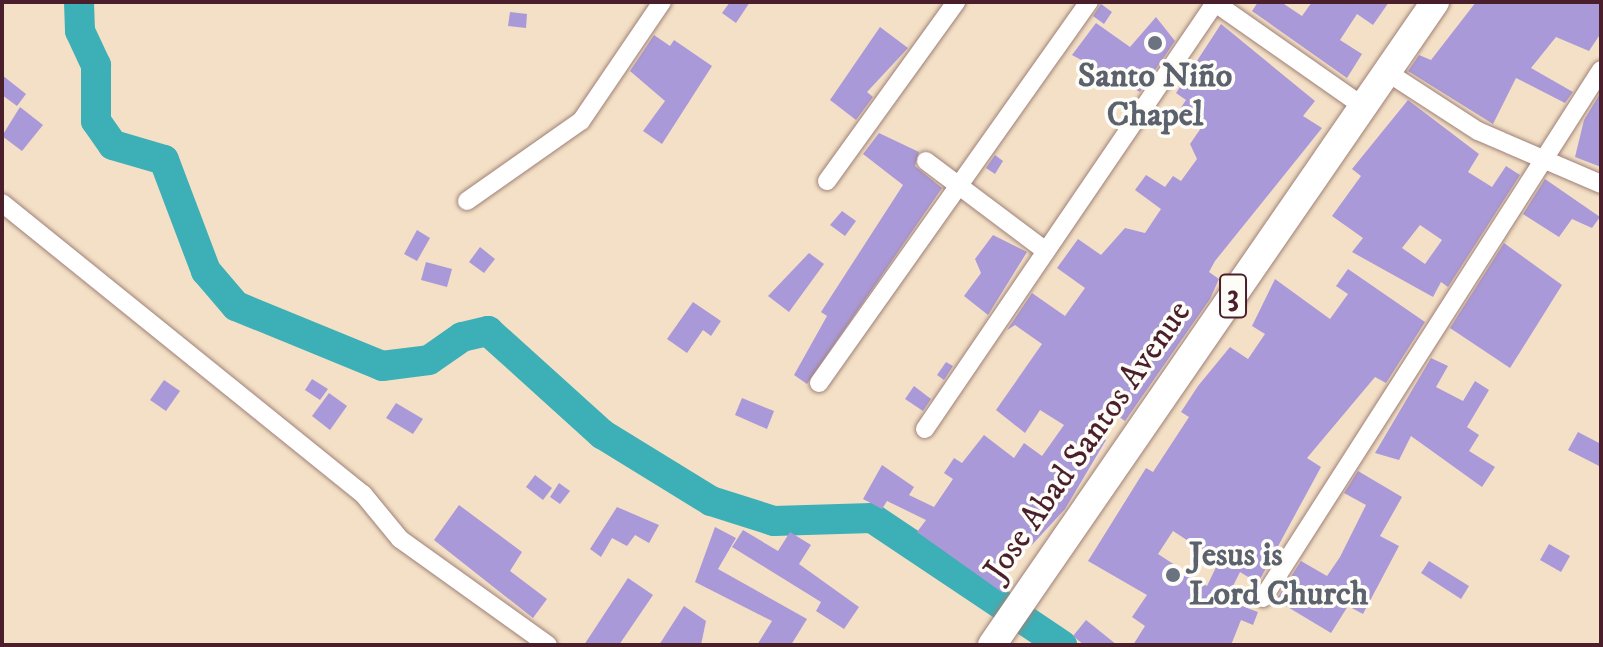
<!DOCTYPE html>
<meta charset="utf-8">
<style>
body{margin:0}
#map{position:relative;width:1603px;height:647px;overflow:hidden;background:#f4e0c6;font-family:"IM FELL DW Pica",serif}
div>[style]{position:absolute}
.river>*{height:30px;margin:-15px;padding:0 15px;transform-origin:15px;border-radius:15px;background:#3dafb6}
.building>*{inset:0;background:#aa99d8}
.roads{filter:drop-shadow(0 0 2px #9f8078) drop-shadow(0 0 2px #9f8078)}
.minor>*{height:18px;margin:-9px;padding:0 9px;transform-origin:9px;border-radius:9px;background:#fff}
.trunk>*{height:28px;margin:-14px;padding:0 14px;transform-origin:14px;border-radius:14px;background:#fff}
.dots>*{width:22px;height:22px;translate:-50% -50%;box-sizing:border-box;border:4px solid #fdfcf7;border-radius:50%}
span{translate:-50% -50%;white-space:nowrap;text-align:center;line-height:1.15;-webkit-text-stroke:7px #fdfcf7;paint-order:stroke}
.shield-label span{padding:2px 6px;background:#fdfcf7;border:2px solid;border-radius:6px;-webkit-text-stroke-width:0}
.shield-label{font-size:32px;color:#4a1f2b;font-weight:700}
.worship-label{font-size:34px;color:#5b616d;font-weight:700}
.left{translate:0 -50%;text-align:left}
.street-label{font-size:34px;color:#4a1f2b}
.frame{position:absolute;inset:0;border:4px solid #4a1f2b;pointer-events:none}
</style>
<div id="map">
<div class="river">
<div style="left:79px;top:2px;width:29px;rotate:88deg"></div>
<div style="left:80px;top:31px;width:38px;rotate:65deg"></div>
<div style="left:96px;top:65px;width:56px;rotate:90deg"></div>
<div style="left:96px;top:121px;width:29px;rotate:55deg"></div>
<div style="left:113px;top:145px;width:53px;rotate:16.4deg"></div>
<div style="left:164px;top:160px;width:119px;rotate:69.3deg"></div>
<div style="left:206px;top:271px;width:46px;rotate:49.4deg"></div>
<div style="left:236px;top:306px;width:158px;rotate:22.3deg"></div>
<div style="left:382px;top:366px;width:47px;rotate:-7.3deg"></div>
<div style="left:429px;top:360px;width:40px;rotate:-34.9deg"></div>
<div style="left:462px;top:337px;width:27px;rotate:-13deg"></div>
<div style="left:488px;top:331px;width:154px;rotate:42.1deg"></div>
<div style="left:602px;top:434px;width:128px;rotate:31.6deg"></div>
<div style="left:711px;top:501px;width:66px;rotate:17.6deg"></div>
<div style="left:774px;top:521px;width:98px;rotate:-1.8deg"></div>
<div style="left:872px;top:518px;width:229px;rotate:33.8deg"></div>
</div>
<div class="building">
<div style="clip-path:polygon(730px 2px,750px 2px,736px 23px,722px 13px)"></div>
<div style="clip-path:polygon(1258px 2px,1281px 2px,1302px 16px,1312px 2px,1389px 2px,1373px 25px,1357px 14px,1340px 40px,1362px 54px,1347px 78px,1252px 11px)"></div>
<div style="clip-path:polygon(1476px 2px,1601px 2px,1601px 33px,1589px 51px,1556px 37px,1531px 68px,1573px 92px,1565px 103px,1516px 78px,1493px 124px,1408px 71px,1419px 55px,1431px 60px)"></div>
<div style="clip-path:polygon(1101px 4px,1112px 12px,1104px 24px,1093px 16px)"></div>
<div style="clip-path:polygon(510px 12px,527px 14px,526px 28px,508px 26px)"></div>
<div style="clip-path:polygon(1156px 17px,1175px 41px,1140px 92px,1072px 55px,1096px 23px,1130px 47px)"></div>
<div style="clip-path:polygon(1221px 24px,1315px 101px,1303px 116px,1322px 128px,1215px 261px,1209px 272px,1219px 279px,1210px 299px,1125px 421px,1112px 412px,1097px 434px,1106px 440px,1065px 509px,1031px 546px,1008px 545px,993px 567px,1012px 581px,1003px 593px,917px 532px,926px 520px,887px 501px,882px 509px,863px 499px,882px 465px,914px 487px,909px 495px,934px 507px,953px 479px,944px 473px,954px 458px,962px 463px,984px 435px,1014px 458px,1024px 443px,1042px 456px,1064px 425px,1040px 410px,1025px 433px,996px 410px,1042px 344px,1015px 325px,1007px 330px,1032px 293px,1065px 316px,1085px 288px,1057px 268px,1078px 239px,1101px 255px,1125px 228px,1145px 233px,1161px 209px,1135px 190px,1146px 175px,1165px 187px,1173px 176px,1181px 181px,1197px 159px,1190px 144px,1201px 128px,1178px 112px,1186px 100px,1176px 93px)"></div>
<div style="clip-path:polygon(880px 27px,908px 48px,867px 92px,873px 97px,856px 120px,830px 100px)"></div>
<div style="clip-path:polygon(654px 35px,670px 46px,674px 40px,712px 66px,662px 144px,643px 131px,665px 101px,630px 71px)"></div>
<div style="clip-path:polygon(2px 75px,26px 94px,17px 106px,2px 95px)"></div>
<div style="clip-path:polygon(1601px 92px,1601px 167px,1575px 157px,1584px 120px)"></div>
<div style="clip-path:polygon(evenodd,1408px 100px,1479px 154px,1468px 172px,1492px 187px,1506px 166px,1520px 175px,1448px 287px,1441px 282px,1433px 297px,1352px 252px,1363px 238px,1332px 216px,1361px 176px,1352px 169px,1408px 100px,1420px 225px,1442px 240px,1425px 264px,1402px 248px,1420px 225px)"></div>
<div style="clip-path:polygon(20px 107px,43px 125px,22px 151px,2px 136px)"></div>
<div style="clip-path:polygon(879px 133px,919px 152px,915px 166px,942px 188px,807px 384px,794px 375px,827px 316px,821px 312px,903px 185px,863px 154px)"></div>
<div style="clip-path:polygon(995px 155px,1003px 161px,995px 174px,986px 168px)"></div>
<div style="clip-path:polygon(1545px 179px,1600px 217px,1592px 228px,1572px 219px,1559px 237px,1523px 214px)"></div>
<div style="clip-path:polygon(842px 211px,856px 221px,845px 236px,830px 225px)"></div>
<div style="clip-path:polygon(417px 230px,430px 238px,417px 261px,404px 254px)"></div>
<div style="clip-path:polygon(993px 235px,1027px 252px,988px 315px,964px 296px,981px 273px,975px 259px)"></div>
<div style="clip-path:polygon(1504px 243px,1562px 285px,1510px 368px,1450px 328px)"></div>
<div style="clip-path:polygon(480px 247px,495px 259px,484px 273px,469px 262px)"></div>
<div style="clip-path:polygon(809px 253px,824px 264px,789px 312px,768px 296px)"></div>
<div style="clip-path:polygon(426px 262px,452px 269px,447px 287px,421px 280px)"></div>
<div style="clip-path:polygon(evenodd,1348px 269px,1425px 322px,1386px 383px,1375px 377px,1307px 458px,1321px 467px,1258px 583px,1240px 572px,1226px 600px,1258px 612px,1253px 625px,1241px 620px,1231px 645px,1133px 645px,1145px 626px,1132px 617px,1147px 595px,1088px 561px,1146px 468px,1153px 472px,1189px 417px,1181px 412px,1198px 386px,1230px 347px,1248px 359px,1265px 334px,1252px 326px,1275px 279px,1330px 319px,1348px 294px,1336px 286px,1348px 269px,1173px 531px,1219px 561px,1207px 586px,1158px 554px,1173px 531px)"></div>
<div style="clip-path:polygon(693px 302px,721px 321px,711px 336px,703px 330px,687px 353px,667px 339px)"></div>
<div style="clip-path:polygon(1431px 358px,1448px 366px,1436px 387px,1463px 401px,1475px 381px,1489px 390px,1467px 427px,1479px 435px,1469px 451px,1495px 467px,1482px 487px,1411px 436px,1399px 460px,1375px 453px)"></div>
<div style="clip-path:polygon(946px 362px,953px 366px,944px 380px,937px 375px)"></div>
<div style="clip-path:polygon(312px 379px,328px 389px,320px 400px,305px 390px)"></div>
<div style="clip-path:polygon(164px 380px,180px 391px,166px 411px,150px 400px)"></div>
<div style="clip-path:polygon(914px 386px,931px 399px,923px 411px,905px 399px)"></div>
<div style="clip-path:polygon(329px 393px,347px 406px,330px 430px,312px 416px)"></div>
<div style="clip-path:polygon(742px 398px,774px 411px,767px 429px,735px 415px)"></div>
<div style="clip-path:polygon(396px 403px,423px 419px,413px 434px,386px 418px)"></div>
<div style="clip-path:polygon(1578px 432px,1601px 444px,1601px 467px,1568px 450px)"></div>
<div style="clip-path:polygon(1358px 471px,1402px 497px,1380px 536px,1399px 546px,1363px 614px,1348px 606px,1331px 633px,1276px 600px,1301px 561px,1327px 576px,1340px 557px,1366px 505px,1344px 493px)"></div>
<div style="clip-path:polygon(535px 475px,552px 488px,543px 500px,526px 487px)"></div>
<div style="clip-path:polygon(559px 483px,570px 491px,560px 504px,550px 497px)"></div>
<div style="clip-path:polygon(459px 505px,522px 552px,510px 571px,547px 599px,533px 618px,434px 540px)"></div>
<div style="clip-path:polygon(617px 507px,659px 525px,649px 543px,635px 535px,627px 546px,612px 538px,601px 557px,590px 549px)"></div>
<div style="clip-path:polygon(715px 527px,736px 538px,718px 569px,807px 619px,791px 645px,757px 645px,772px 621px,695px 582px)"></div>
<div style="clip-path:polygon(743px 530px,778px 551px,790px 532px,811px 545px,799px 564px,859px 607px,844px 629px,816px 611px,821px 602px,732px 547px)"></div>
<div style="clip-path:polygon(1549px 544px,1570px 556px,1561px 572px,1540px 560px)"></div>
<div style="clip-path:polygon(1429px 561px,1469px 586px,1461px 599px,1421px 573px)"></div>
<div style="clip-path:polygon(628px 578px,653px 595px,619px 645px,584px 645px)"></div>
<div style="clip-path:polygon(684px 606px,706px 621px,701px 645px,659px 645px)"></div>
<div style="clip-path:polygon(1086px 620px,1117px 645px,1084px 645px,1073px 636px)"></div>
</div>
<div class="roads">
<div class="minor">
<div style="left:1214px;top:2px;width:183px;rotate:35deg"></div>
<div style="left:1387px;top:72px;width:108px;rotate:33deg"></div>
<div style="left:1478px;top:131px;width:134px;rotate:23.3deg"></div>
<div style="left:926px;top:161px;width:145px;rotate:36.9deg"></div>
<div style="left:827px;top:181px;width:221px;rotate:-54.2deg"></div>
<div style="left:467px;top:201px;width:139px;rotate:-35.1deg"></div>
<div style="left:581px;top:121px;width:144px;rotate:-55.8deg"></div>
<div style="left:2px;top:203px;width:464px;rotate:38.9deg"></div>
<div style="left:363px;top:494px;width:58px;rotate:50.6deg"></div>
<div style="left:400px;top:539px;width:182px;rotate:35.6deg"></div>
<div style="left:819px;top:383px;width:467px;rotate:-54.7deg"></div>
<div style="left:925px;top:429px;width:515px;rotate:-55.75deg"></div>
<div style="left:1263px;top:598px;width:627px;rotate:-57.37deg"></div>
</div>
<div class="trunk">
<div style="left:992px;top:645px;width:781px;rotate:-55.43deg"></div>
</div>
</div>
<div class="dots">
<div style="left:1155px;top:43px;background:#6b7280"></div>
<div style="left:1173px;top:575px;background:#6b7280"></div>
</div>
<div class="shield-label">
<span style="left:1233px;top:296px">3</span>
</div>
<div class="worship-label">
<span style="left:1155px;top:96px">Santo Niño<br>Chapel</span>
<span class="left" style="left:1189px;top:575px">Jesus is<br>Lord Church</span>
</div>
<div class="street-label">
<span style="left:1088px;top:441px;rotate:-55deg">Jose Abad Santos Avenue</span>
</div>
<div class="frame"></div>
</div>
